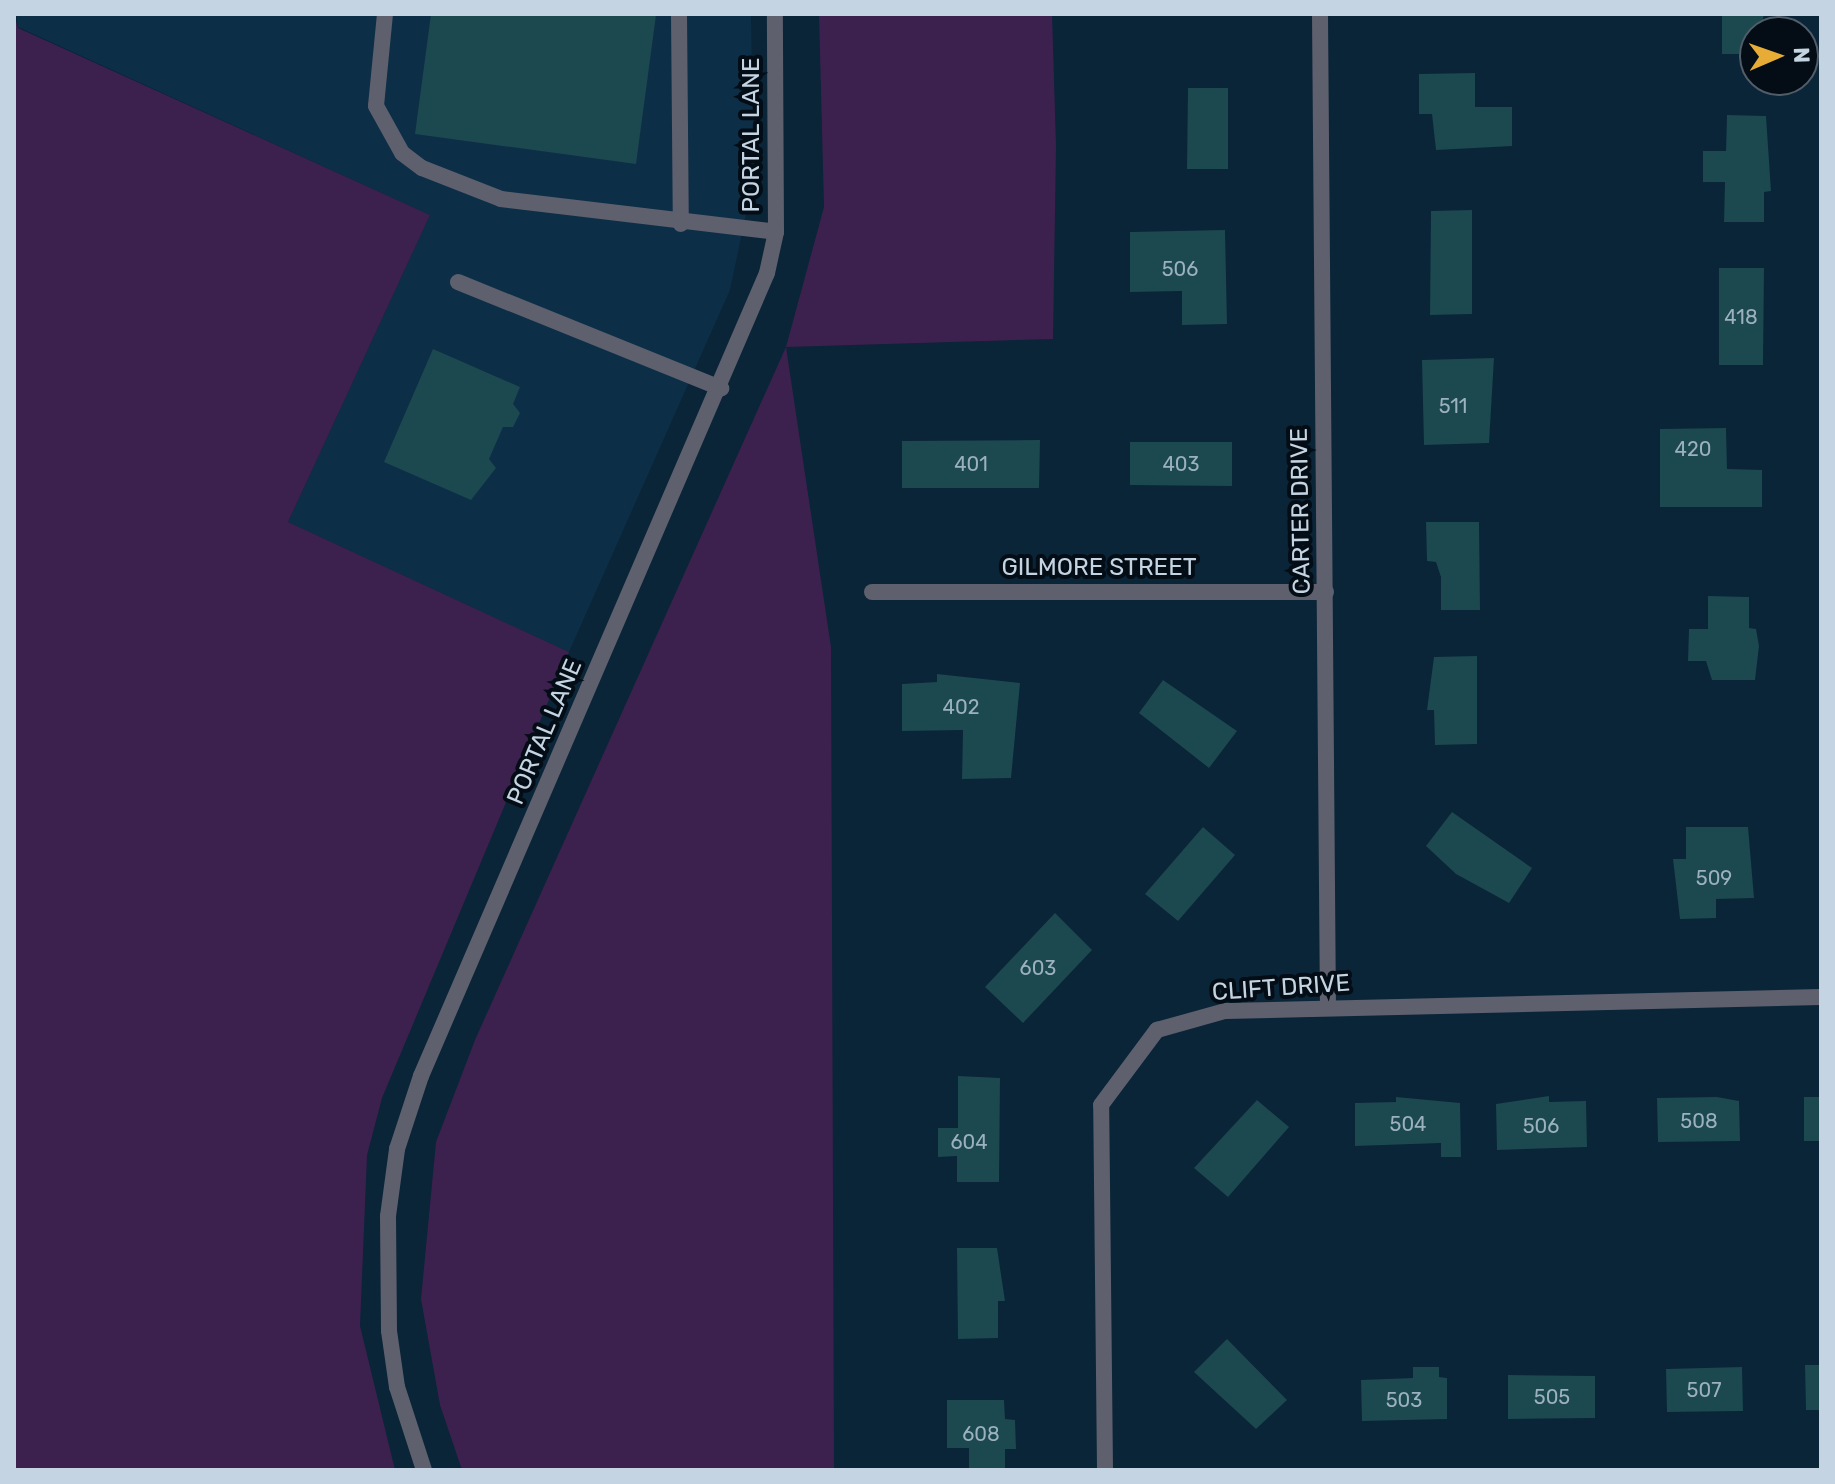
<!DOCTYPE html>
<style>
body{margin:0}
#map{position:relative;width:1835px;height:1484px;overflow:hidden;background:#0a2438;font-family:Rubik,sans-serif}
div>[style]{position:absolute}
.built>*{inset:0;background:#0d2e47}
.green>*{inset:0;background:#3c214e}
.building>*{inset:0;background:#1c4850}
.service>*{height:16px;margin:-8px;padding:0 8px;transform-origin:8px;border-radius:8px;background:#5e606e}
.minor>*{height:16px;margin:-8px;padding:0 8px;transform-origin:8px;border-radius:8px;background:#5e606e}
.tertiary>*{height:16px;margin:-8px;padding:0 8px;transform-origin:8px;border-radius:8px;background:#5e606e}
span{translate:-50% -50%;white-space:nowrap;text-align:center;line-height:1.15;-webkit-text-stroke:8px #040d16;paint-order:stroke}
.number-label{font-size:20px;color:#9bb1be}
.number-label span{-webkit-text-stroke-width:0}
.street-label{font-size:24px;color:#c5d4e2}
.frame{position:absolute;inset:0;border:16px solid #c5d4e2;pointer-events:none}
.north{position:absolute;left:1739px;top:16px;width:80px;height:80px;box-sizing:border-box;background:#040d16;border:2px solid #515d68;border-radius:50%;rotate:88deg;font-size:22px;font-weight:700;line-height:32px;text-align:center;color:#c5d4e2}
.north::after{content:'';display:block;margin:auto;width:28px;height:36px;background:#e6ac36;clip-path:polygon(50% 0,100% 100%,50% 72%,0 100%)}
</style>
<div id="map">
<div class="built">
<div style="clip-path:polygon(16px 14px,751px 14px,754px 176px,730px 290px,569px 652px,288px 522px,430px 215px,18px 27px)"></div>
</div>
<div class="green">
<div style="clip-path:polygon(14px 14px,18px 28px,430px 215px,288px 522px,569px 652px,382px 1098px,367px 1155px,360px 1326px,395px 1470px,14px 1470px)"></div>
<div style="clip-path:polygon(819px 14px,1052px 14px,1056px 146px,1053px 339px,786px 347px,831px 647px,834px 1470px,462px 1470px,440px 1405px,421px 1299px,436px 1142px,475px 1040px,786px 347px,824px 207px)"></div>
</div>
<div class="building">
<div style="clip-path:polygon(431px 14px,656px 15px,636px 164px,415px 134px)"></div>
<div style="clip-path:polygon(1722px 14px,1764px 14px,1755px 54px,1722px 54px)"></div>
<div style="clip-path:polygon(1475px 73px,1475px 107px,1512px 107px,1512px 146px,1436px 150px,1432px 114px,1419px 114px,1419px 74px)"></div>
<div style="clip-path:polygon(1188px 88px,1228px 88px,1228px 169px,1187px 169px)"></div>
<div style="clip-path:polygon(1727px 115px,1766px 116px,1771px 191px,1764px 192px,1764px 222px,1724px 222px,1725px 182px,1703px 182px,1703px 151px,1726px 151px)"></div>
<div style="clip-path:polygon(1472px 210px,1472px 314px,1430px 315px,1431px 211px)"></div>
<div style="clip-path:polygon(1225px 230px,1227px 324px,1182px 325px,1182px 291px,1130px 292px,1130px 232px)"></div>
<div style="clip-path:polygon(1719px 268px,1764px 268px,1763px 365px,1719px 365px)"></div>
<div style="clip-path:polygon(433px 349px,520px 387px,513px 404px,520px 413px,513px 427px,503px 427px,489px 459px,496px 468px,471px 500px,384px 462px)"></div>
<div style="clip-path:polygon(1494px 358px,1489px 443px,1424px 445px,1422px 360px)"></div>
<div style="clip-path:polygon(1726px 428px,1727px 469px,1762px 470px,1762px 507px,1660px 507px,1660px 429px)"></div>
<div style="clip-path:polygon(1040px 440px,1039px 488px,902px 488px,902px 441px)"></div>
<div style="clip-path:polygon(1130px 442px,1232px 442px,1232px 486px,1130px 485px)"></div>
<div style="clip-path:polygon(1426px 522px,1479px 522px,1480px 610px,1441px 610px,1441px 577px,1436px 562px,1427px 561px)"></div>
<div style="clip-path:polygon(1708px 596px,1749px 597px,1749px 628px,1756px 629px,1759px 646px,1755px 680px,1712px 680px,1706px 661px,1688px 661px,1689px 629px,1708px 629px)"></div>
<div style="clip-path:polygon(1477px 656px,1477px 744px,1435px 745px,1434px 710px,1427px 710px,1434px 657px)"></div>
<div style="clip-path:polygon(937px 674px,1020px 683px,1011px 778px,962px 779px,963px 730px,902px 731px,902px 684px,937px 682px)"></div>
<div style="clip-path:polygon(1163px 680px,1237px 731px,1209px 768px,1139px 713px)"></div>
<div style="clip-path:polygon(1452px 812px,1532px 868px,1509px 903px,1456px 874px,1426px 846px)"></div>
<div style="clip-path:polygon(1203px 827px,1235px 855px,1178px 921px,1145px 894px)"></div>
<div style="clip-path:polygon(1686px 827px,1748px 827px,1754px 898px,1716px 899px,1716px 918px,1680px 919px,1673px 859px,1686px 859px)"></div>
<div style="clip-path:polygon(1055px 913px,1092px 950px,1023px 1023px,985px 987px)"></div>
<div style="clip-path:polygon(958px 1076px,1000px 1078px,999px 1182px,957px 1182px,957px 1156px,938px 1157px,938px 1128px,958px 1128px)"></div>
<div style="clip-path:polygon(1549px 1096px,1549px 1102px,1586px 1101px,1587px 1147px,1497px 1150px,1496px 1104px)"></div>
<div style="clip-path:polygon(1396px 1097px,1460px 1103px,1461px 1157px,1441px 1157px,1441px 1143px,1355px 1146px,1355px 1103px,1396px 1102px)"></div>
<div style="clip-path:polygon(1717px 1097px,1739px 1101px,1740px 1141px,1658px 1142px,1657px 1098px)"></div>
<div style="clip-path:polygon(1804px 1097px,1821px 1097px,1821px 1141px,1804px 1141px)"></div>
<div style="clip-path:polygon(1257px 1100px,1289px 1127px,1228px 1197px,1194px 1168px)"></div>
<div style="clip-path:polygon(957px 1248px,997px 1248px,1005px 1301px,998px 1301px,998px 1338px,958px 1339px)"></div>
<div style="clip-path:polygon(1227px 1339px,1287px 1400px,1256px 1429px,1194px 1372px)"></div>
<div style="clip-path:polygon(1805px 1365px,1821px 1365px,1821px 1410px,1806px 1410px)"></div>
<div style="clip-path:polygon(1413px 1367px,1439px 1367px,1439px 1377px,1447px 1378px,1447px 1419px,1362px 1421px,1361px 1380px,1413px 1378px)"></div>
<div style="clip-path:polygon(1742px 1367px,1743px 1411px,1667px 1412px,1666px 1369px)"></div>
<div style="clip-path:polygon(1508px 1375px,1595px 1376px,1595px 1418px,1508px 1419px)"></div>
<div style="clip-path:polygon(947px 1400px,1004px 1400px,1005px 1419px,1015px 1420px,1016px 1449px,1005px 1449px,1005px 1470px,969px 1470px,969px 1448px,947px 1448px)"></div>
</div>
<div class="service">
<div style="left:385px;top:14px;width:92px;rotate:95.6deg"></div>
<div style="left:376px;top:106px;width:54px;rotate:61deg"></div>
<div style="left:402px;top:153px;width:25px;rotate:37deg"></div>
<div style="left:422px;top:168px;width:85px;rotate:21.4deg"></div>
<div style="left:501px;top:199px;width:277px;rotate:6.8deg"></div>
<div style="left:679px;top:14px;width:210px;rotate:89.5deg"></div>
<div style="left:458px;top:282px;width:284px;rotate:22deg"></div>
</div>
<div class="minor">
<div style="left:1320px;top:14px;width:993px;rotate:89.54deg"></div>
<div style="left:872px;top:592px;width:454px"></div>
<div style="left:1105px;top:1470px;width:365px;rotate:-90.6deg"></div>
<div style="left:1101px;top:1105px;width:94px;rotate:-53.3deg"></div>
<div style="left:1157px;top:1030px;width:71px;rotate:-15.6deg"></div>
<div style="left:1225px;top:1011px;width:596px;rotate:-1.35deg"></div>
</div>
<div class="tertiary">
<div style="left:424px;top:1470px;width:87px;rotate:-108deg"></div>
<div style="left:397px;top:1387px;width:57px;rotate:-98.1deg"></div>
<div style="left:389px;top:1331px;width:115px;rotate:-90.5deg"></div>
<div style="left:388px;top:1216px;width:68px;rotate:-82.3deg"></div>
<div style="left:397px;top:1149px;width:77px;rotate:-71.8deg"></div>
<div style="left:421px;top:1076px;width:874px;rotate:-66.69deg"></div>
<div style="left:767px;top:273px;width:42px;rotate:-77.6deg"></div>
<div style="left:776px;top:232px;width:218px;rotate:-90.3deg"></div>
</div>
<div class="number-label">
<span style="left:1180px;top:269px">506</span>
<span style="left:1741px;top:317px">418</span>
<span style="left:1453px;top:406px">511</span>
<span style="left:1693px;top:449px">420</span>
<span style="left:971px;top:464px">401</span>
<span style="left:1181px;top:464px">403</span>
<span style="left:961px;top:707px">402</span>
<span style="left:1714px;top:878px">509</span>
<span style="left:1038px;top:968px">603</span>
<span style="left:1699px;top:1121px">508</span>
<span style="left:1408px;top:1124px">504</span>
<span style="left:1541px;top:1126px">506</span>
<span style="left:969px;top:1142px">604</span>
<span style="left:1704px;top:1390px">507</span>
<span style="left:1552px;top:1397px">505</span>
<span style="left:1404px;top:1400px">503</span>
<span style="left:981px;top:1434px">608</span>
</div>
<div class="street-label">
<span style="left:752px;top:135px;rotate:-90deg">PORTAL LANE</span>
<span style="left:1301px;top:511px;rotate:-91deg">CARTER DRIVE</span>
<span style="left:1099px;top:568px">GILMORE STREET</span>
<span style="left:545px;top:732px;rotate:-67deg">PORTAL LANE</span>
<span style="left:1281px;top:988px;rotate:-4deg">CLIFT DRIVE</span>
</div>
<div class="frame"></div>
<div class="north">N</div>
</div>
